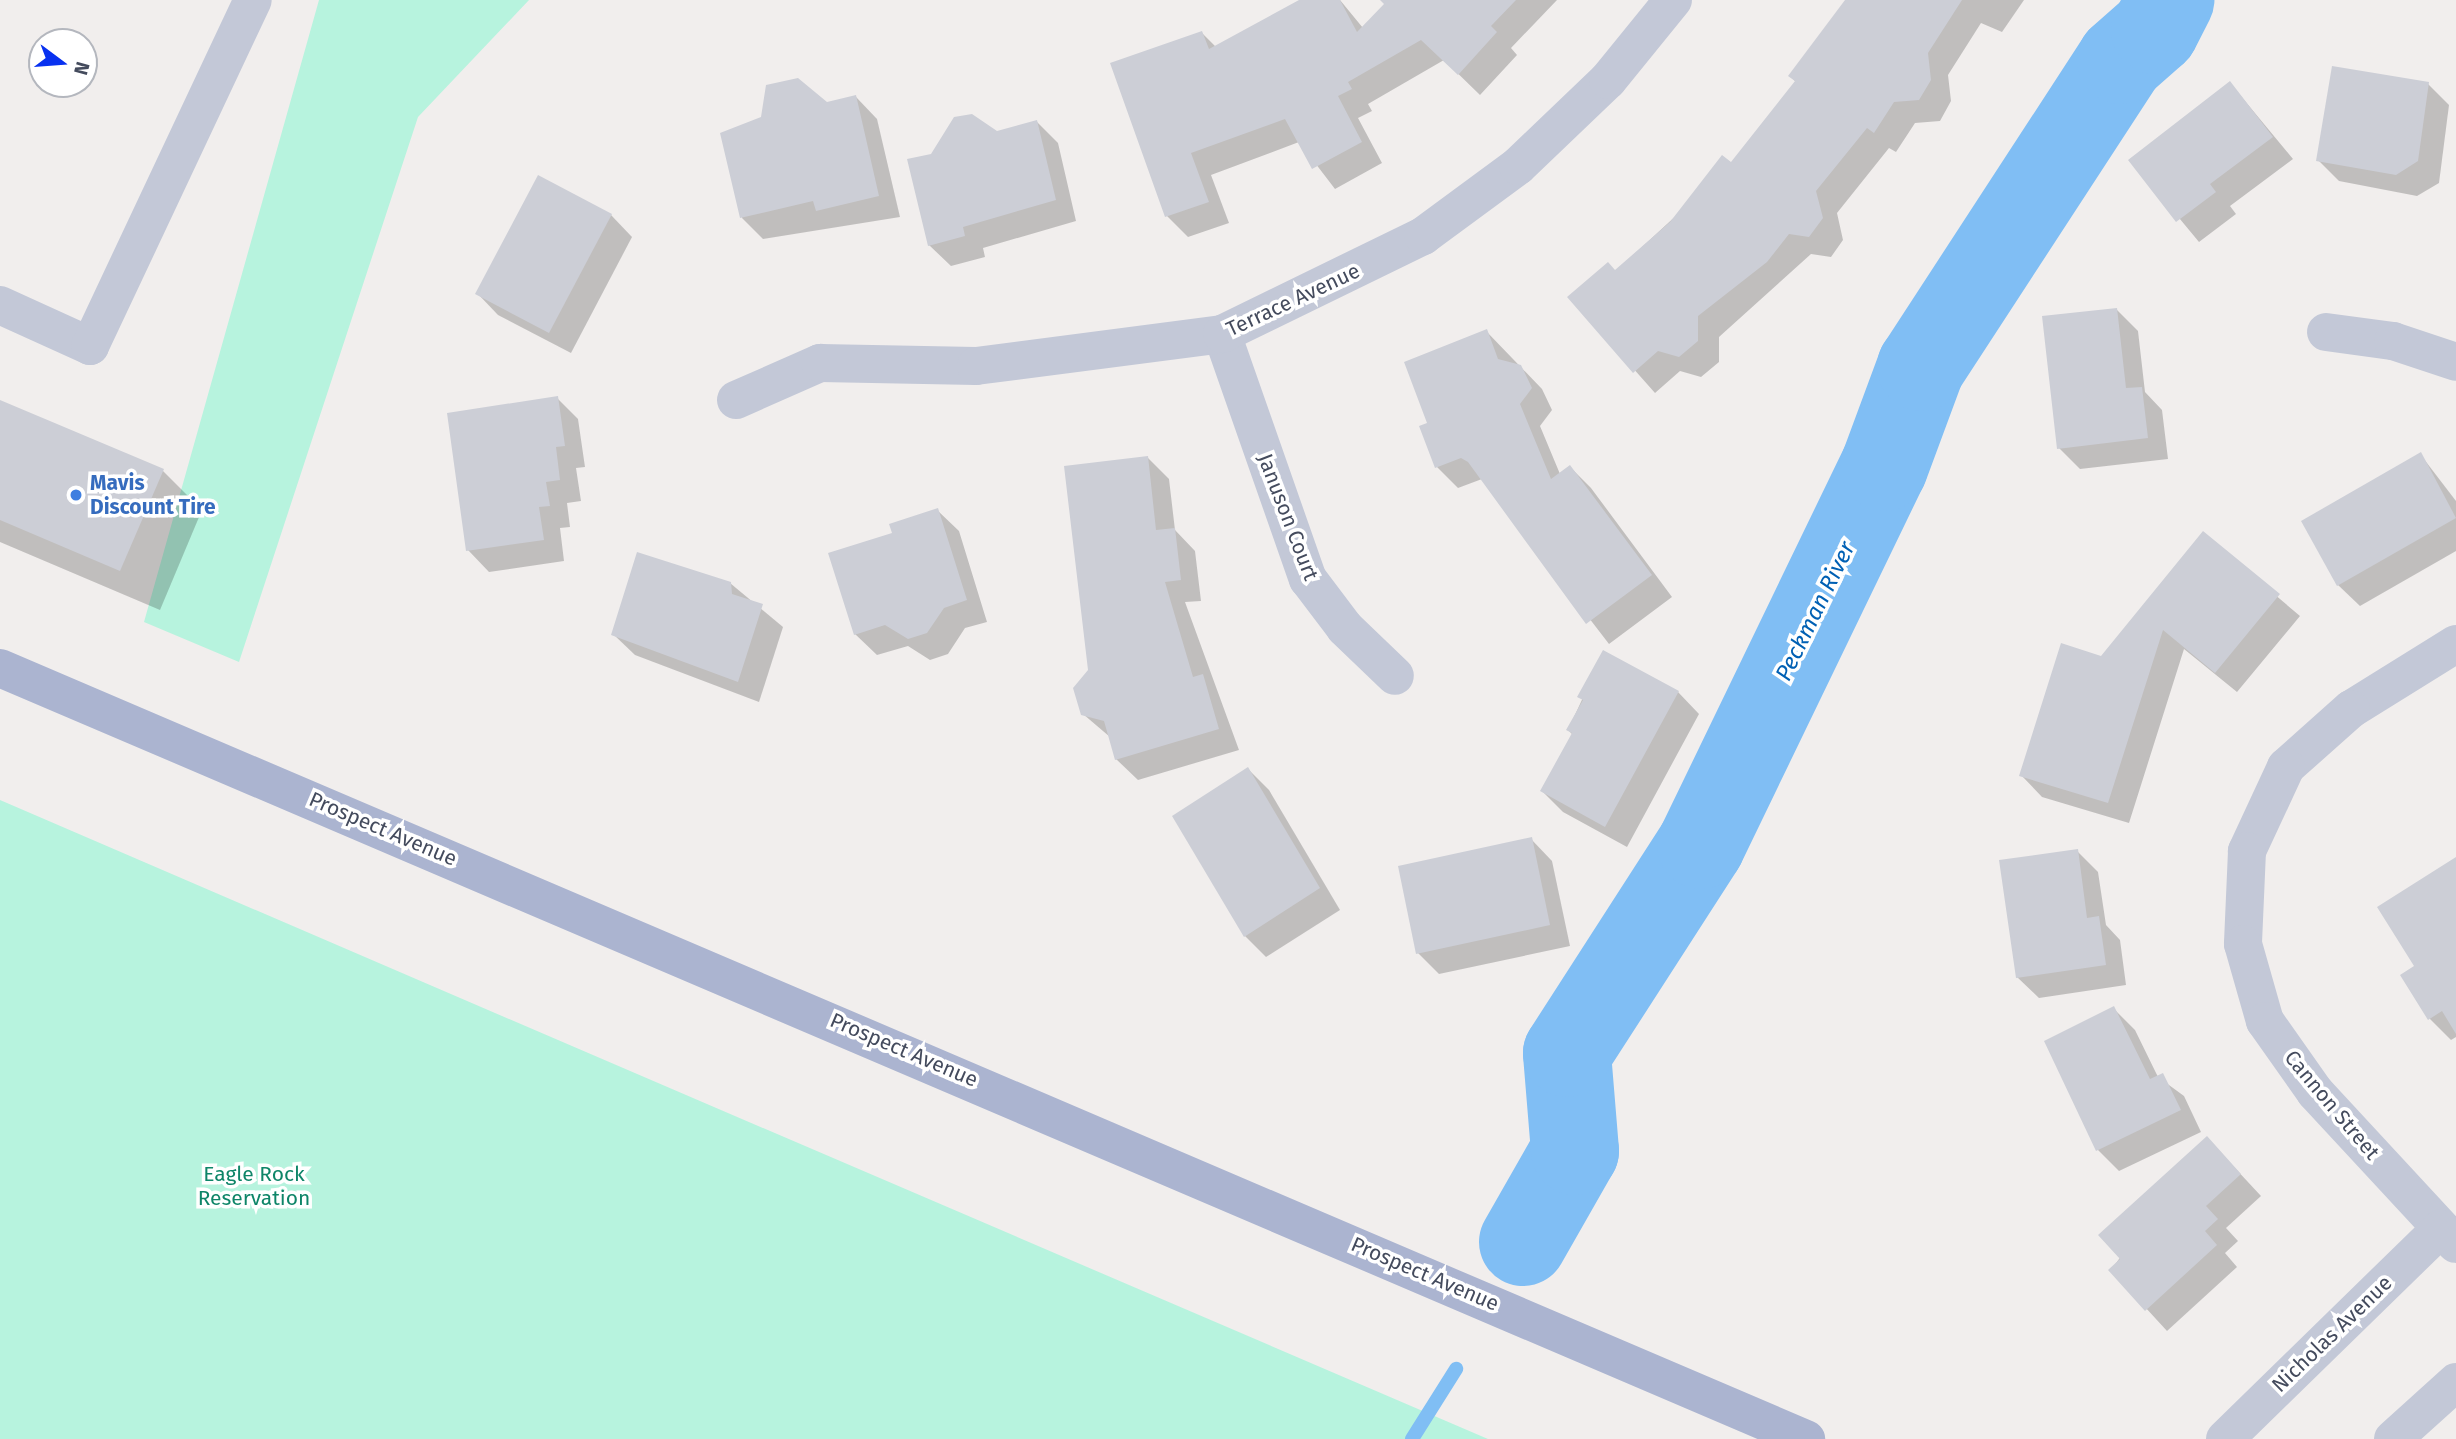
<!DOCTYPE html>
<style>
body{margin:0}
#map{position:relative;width:2456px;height:1439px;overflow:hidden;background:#f1eeed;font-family:"Fira Sans",sans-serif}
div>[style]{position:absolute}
.green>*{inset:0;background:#b7f3de}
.shadow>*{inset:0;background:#0003}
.stream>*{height:14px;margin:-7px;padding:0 7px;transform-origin:7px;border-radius:7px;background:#80bef4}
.river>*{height:88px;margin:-44px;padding:0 44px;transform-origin:44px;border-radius:44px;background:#80bef4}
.building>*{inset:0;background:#ccced6}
.minor>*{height:38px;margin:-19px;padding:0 19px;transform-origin:19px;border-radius:19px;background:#c3c8d7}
.major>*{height:38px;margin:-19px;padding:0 19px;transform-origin:19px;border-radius:19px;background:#abb4d0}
.dots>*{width:19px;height:19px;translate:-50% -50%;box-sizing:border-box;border:4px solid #fff;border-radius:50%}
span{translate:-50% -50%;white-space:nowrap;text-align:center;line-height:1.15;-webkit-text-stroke:7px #fff;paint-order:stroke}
.street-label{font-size:21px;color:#444b5d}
.shop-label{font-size:21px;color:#366cbe;font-weight:700}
.left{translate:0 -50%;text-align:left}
.park-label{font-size:21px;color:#0e8568}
.water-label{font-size:23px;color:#0060b4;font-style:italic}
.north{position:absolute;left:28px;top:28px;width:70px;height:70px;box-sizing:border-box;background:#fff;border:2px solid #b4b7be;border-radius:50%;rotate:106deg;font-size:19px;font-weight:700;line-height:28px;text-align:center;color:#444b5d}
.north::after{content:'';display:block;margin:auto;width:24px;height:32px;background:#0831f0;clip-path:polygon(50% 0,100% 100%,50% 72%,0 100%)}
</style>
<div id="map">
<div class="green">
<div style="clip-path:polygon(319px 0,529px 0,418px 117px,239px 662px,144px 622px)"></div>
<div style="clip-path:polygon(0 800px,495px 1013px,1488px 1439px,0 1439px)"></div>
</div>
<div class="shadow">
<div style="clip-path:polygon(1302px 0,1340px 0,1363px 28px,1391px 0,1557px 0,1511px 48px,1517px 55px,1480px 95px,1444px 60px,1368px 104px,1372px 111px,1358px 118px,1382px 163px,1335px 189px,1299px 142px,1211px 175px,1229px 223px,1188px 237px,1167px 216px,1202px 33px,1216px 47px)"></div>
<div style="clip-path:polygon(1846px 0,2024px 0,2002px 32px,1981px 23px,1948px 75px,1951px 101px,1940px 121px,1915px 123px,1896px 152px,1889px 148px,1837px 213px,1843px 240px,1831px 257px,1811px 254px,1719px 337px,1719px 362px,1701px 377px,1680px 371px,1655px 393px,1570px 297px,1615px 272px,1731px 165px,1796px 82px,1790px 76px)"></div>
<div style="clip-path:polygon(2230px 83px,2293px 159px,2230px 206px,2236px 214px,2199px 242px,2131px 160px)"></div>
<div style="clip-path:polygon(2428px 84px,2449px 105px,2439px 183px,2417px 196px,2339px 181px,2318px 160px)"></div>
<div style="clip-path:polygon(856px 97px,877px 119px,900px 217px,763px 239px,742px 218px,763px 119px)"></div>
<div style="clip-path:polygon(1037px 122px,1058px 143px,1076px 221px,983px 248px,985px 257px,951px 266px,929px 245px,933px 155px)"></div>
<div style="clip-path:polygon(611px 215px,632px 237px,571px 353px,498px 315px,477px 293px)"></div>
<div style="clip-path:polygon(2117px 310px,2138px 331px,2145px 392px,2162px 410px,2168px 459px,2080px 469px,2059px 448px)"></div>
<div style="clip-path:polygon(1486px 331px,1542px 389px,1552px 410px,1540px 426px,1560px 474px,1570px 467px,1591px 488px,1672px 597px,1609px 644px,1482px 479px,1458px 488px,1437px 467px,1430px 424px)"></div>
<div style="clip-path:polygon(557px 398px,578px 419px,585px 467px,576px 468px,581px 501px,567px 503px,570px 527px,560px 528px,564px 561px,489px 572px,468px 550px)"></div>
<div style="clip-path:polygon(0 402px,163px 471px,202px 510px,160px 610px,0 542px)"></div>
<div style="clip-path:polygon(2420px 454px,2456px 501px,2456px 551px,2360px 606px,2338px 585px)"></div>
<div style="clip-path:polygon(1148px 458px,1169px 479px,1175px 530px,1195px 551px,1201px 601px,1185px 602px,1239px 750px,1138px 780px,1116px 759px,1110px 737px,1083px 714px)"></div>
<div style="clip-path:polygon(937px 510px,959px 531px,987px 622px,965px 628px,948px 654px,930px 660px,908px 646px,877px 655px,855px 634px,894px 534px)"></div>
<div style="clip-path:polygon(2203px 534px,2300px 616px,2237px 692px,2184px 649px,2129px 823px,2042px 797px,2021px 775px,2102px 658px)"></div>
<div style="clip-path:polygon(730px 583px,783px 627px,759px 702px,635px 655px,613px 634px)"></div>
<div style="clip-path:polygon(1604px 652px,1678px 692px,1699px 714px,1627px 847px,1563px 812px,1542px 791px,1573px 735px,1568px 730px)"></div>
<div style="clip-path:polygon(1248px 769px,1269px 790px,1340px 910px,1266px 957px,1245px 936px)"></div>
<div style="clip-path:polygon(1531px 839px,1552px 861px,1570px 946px,1439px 974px,1418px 953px)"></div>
<div style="clip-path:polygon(2077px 851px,2098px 872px,2106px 925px,2120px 940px,2126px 985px,2039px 998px,2017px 977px)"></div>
<div style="clip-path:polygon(2456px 875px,2456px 1037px,2451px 1040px,2430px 1019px,2416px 966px)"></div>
<div style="clip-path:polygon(2114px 1009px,2135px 1030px,2158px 1077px,2184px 1096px,2201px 1132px,2119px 1171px,2098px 1150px,2046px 1042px)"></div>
<div style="clip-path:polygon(2207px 1138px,2261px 1196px,2226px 1228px,2238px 1241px,2225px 1253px,2237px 1267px,2167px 1331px,2111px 1270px)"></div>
</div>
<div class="stream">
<div style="left:1412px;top:1439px;width:83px;rotate:-57.8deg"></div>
</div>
<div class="river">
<div style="left:1523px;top:1242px;width:105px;rotate:-60.3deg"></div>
<div style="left:1575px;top:1151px;width:98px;rotate:-94.7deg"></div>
<div style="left:1567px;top:1053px;width:247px;rotate:-57.2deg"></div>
<div style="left:1701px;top:845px;width:420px;rotate:-64.2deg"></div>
<div style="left:1884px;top:467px;width:107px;rotate:-69.7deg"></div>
<div style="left:1921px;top:367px;width:366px;rotate:-56.9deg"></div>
<div style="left:2121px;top:60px;width:45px;rotate:-41.4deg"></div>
<div style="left:2155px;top:30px;width:34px;rotate:-63deg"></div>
</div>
<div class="building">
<div style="clip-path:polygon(1299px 0,1340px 0,1357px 32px,1384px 4px,1380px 0,1516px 0,1491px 26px,1497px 32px,1458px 75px,1421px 40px,1348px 82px,1352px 89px,1338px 96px,1362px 142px,1312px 169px,1285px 119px,1191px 153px,1209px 202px,1165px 217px,1110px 63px,1202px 31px,1209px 49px)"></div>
<div style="clip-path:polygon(1845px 0,1962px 0,1928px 53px,1931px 80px,1919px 100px,1894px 102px,1874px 133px,1867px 128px,1816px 191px,1823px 218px,1809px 237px,1789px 234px,1767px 262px,1698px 316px,1698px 341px,1679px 357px,1658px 351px,1633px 373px,1567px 297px,1608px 262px,1615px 270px,1670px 222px,1722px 155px,1731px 162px,1795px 81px,1788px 76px)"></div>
<div style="clip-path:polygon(2332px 66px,2429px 82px,2418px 161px,2396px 175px,2316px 161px)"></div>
<div style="clip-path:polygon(798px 78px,827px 102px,856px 95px,879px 196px,816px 211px,813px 201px,740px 218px,720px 133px,761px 117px,766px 85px)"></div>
<div style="clip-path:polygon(2230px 81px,2273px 137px,2210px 184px,2216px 192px,2176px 222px,2128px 160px)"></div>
<div style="clip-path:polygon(972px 114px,997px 131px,1037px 120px,1056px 200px,963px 227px,965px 236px,928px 246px,907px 159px,931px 154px,954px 117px)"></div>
<div style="clip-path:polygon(538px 175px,612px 214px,549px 333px,475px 294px)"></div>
<div style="clip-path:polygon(2117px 308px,2126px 388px,2142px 387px,2148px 438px,2057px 449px,2042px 316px)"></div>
<div style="clip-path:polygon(1487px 329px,1498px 359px,1521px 365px,1532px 388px,1520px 404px,1551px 479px,1570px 465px,1652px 575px,1586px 624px,1468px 462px,1461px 458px,1435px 468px,1419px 426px,1427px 423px,1404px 362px)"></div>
<div style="clip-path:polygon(558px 396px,565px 446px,556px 447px,560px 480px,546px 482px,550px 506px,539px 507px,544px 540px,466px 551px,447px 413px)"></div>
<div style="clip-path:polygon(0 400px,164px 469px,120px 571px,0 520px)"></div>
<div style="clip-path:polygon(2421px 452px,2456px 518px,2337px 586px,2301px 521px)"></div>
<div style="clip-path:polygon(1148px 456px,1156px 530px,1175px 528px,1181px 580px,1165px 582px,1193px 677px,1203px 674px,1219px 729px,1115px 760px,1104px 721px,1081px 715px,1073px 688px,1088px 670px,1064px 466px)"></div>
<div style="clip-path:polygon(938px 508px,967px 600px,944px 608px,927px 633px,908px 639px,885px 625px,854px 635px,828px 553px,892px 533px,889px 524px)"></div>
<div style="clip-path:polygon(2203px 531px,2280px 594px,2215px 673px,2163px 630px,2108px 803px,2019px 776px,2061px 643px,2101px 656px)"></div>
<div style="clip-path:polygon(637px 552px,731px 582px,732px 594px,763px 604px,738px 682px,611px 635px)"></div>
<div style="clip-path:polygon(1603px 650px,1679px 691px,1605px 827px,1540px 791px,1572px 733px,1566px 730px,1583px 700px,1577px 697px)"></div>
<div style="clip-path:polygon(1248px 767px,1320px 888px,1244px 937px,1172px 816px)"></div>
<div style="clip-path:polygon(1532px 837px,1550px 925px,1416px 954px,1398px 866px)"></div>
<div style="clip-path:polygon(2078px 849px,2087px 918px,2099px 916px,2106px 965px,2016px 978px,1999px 860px)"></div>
<div style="clip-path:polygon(2456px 857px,2456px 1034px,2442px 1011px,2428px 1020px,2400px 975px,2414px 966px,2377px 907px)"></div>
<div style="clip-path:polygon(2114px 1006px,2150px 1079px,2163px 1073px,2181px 1110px,2096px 1151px,2044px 1041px)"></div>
<div style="clip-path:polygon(2207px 1136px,2241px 1174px,2206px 1206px,2218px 1219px,2205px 1231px,2217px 1245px,2145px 1311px,2108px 1270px,2120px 1259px,2098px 1235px)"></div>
</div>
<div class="minor">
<div style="left:0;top:305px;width:99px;rotate:24.5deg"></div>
<div style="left:90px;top:346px;width:382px;rotate:-64.8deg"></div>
<div style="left:2326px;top:332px;width:68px;rotate:7.7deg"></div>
<div style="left:2393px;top:341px;width:66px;rotate:18.4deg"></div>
<div style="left:1222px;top:334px;width:260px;rotate:70.7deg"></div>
<div style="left:1308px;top:579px;width:61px;rotate:52.9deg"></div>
<div style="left:1345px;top:628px;width:69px;rotate:43.8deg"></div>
<div style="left:736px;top:400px;width:92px;rotate:-23.8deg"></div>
<div style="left:820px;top:363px;width:156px;rotate:1.1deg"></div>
<div style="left:976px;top:366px;width:248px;rotate:-7.4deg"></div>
<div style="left:1222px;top:334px;width:224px;rotate:-26deg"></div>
<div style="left:1423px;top:236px;width:118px;rotate:-36.4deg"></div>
<div style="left:1518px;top:166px;width:124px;rotate:-43.7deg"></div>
<div style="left:1608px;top:80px;width:103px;rotate:-50.9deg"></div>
<div style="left:2456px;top:644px;width:123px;rotate:148.2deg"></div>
<div style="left:2351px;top:709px;width:87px;rotate:138.3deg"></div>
<div style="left:2286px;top:767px;width:93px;rotate:114.9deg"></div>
<div style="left:2247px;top:851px;width:93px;rotate:92.5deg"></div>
<div style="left:2243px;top:944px;width:80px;rotate:74.1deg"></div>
<div style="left:2265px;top:1021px;width:87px;rotate:54.8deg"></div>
<div style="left:2315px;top:1092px;width:207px;rotate:47.2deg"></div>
<div style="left:2225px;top:1439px;width:301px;rotate:-44.3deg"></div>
<div style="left:2393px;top:1439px;width:85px;rotate:-42.1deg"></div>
</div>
<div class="major">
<div style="left:0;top:668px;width:1964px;rotate:23.12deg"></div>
</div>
<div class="dots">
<div style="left:76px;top:495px;background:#3f7fe0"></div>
</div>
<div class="street-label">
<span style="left:1293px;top:300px;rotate:-25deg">Terrace Avenue</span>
<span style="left:1288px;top:517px;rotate:69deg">Januson Court</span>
<span style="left:383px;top:829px;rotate:23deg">Prospect Avenue</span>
<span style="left:904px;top:1050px;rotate:23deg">Prospect Avenue</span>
<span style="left:2332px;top:1105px;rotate:50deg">Cannon Street</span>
<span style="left:1425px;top:1274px;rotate:23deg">Prospect Avenue</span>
<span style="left:2332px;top:1334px;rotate:-44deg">Nicholas Avenue</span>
</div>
<div class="shop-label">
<span class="left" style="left:90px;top:495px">Mavis<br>Discount Tire</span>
</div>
<div class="park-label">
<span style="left:254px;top:1186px">Eagle Rock<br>Reservation</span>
</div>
<div class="water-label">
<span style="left:1815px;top:611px;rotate:-64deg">Peckman River</span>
</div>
<div class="north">N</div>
</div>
